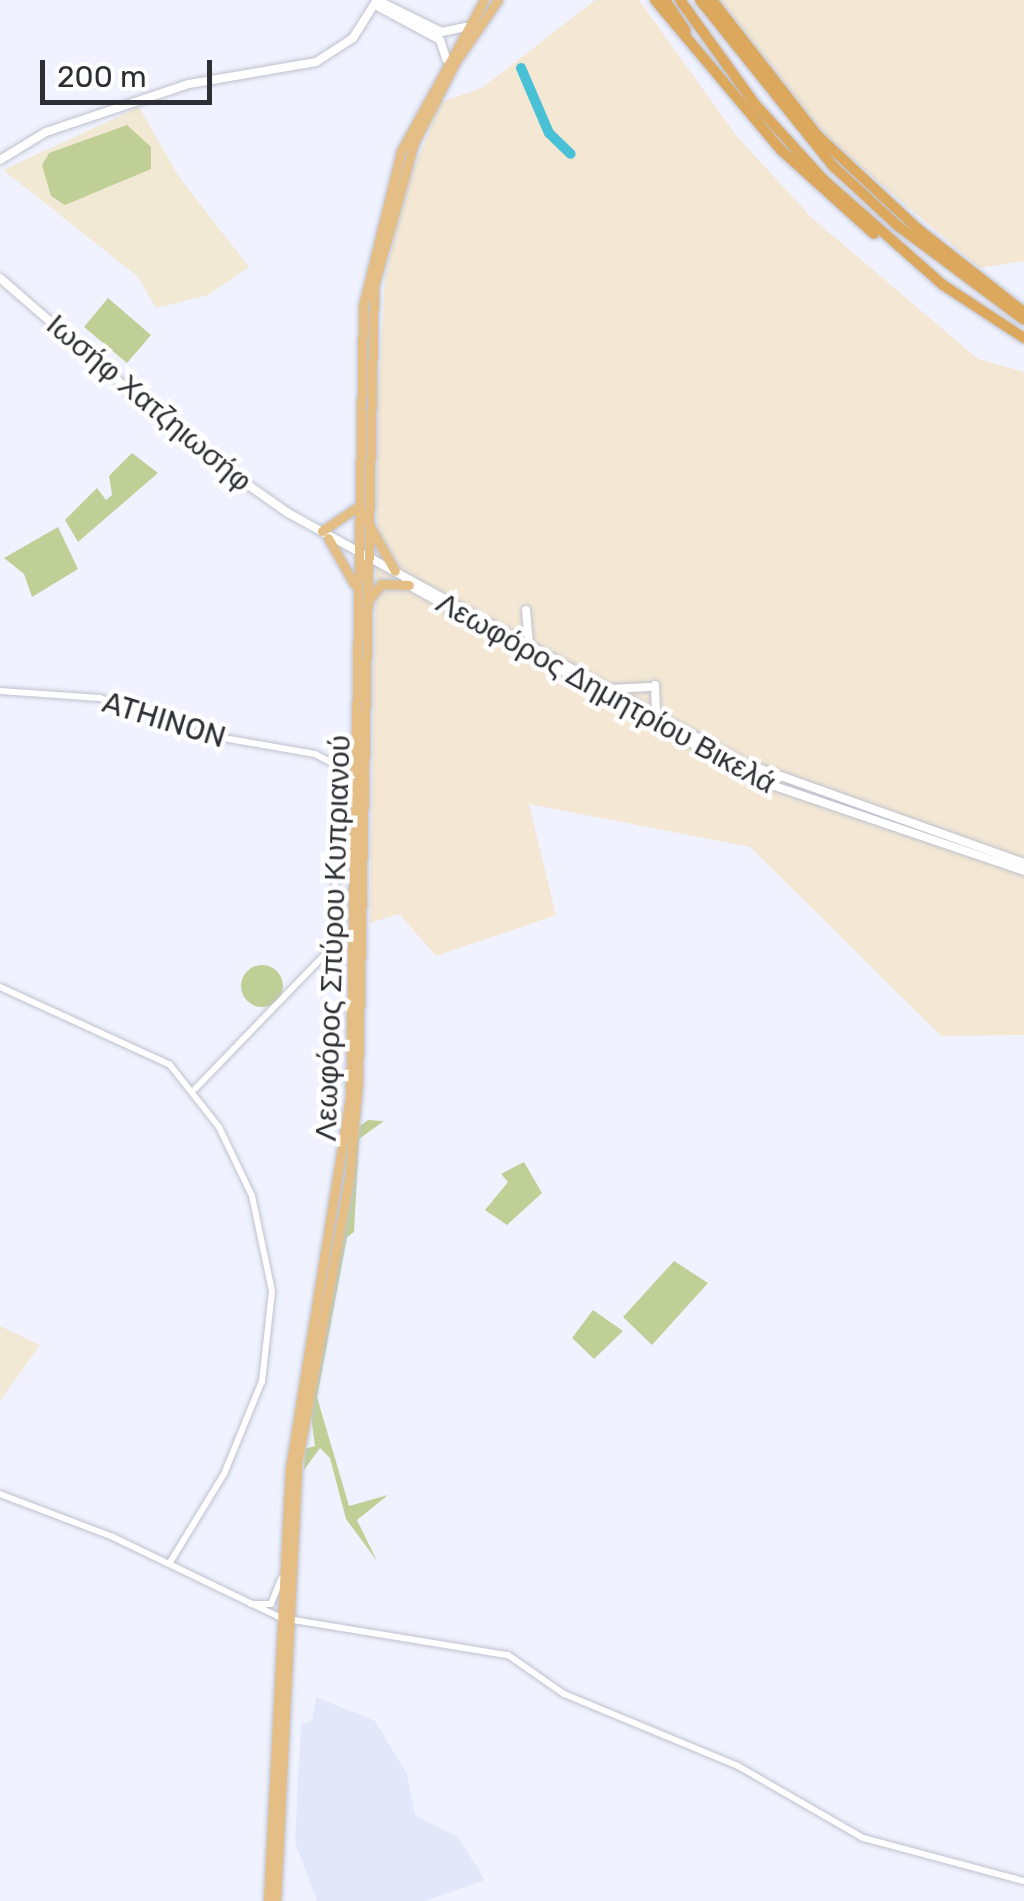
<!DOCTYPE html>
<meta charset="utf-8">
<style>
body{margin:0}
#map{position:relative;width:1024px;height:1901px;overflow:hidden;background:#f0f3ff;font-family:Rubik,sans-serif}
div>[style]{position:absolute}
.built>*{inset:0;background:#e2e7fa}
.industrial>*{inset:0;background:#f4e8d4}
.education>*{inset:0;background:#f2e9d4}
.green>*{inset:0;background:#bfcf96}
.round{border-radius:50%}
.river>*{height:10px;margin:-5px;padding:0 5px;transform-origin:5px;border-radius:5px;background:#48c0d6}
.roads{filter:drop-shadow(0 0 2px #bfc2cd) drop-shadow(0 0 2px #bfc2cd)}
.tertiary>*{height:6px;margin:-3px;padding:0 3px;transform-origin:3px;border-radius:3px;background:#fff}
.secondary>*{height:8px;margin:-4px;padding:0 4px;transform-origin:4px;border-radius:4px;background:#fff}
.primary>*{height:9px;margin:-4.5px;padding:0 4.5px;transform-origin:4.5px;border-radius:4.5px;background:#e5be86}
.trunk>*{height:10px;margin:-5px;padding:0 5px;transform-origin:5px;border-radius:5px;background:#dca85e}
span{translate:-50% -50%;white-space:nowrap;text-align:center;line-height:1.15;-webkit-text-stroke:9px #fff;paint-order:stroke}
.street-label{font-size:30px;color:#2e2f34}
.scale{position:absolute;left:40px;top:60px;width:172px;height:45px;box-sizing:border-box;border:5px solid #2e2f34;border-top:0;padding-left:12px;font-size:30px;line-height:35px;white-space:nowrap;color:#2e2f34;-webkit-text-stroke:8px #fff;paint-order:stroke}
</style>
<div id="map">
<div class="built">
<div style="clip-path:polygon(316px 1697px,375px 1721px,407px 1774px,415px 1815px,458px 1837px,485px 1880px,425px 1901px,317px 1901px,295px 1842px,301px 1724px,312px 1721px)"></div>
</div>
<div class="industrial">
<div style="clip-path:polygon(595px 0,639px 0,735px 134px,812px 218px,978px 359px,1024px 372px,1024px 1035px,941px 1036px,750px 847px,529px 804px,556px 915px,436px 956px,399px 914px,370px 923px,379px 385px,385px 279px,403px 196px,441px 102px,482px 88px)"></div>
<div style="clip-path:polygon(716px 0,1024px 0,1024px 261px,980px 268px,827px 138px)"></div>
</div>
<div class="education">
<div style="clip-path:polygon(139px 107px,179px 177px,249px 267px,208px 295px,156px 308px,137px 276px,3px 170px)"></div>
<div style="clip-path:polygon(0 1326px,40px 1345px,0 1401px)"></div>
</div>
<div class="green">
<div style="clip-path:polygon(127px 125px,151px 147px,151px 169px,65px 205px,51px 196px,42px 165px,49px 153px)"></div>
<div style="clip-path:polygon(108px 298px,151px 335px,127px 363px,84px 327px)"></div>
<div style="clip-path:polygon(132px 453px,158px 473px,78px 542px,65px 520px,97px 488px,106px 500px,112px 495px,109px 476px)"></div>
<div style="clip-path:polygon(58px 527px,78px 569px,32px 597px,24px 574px,4px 558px)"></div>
<div class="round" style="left:241px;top:965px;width:42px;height:42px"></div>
<div style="clip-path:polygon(368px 1120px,384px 1121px,359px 1139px,354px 1232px,347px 1237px,317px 1397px,349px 1506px,388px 1495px,357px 1520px,377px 1561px,346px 1519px,330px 1458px,320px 1448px,304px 1470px,305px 1449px,315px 1446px,310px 1409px,360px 1126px)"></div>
<div style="clip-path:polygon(524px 1162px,542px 1193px,507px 1225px,485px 1210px,508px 1182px,501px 1174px)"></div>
<div style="clip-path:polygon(674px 1261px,708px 1283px,652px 1345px,623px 1317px)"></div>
<div style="clip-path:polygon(593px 1310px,623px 1331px,594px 1359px,572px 1338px)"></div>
</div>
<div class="river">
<div style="left:521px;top:68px;width:71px;rotate:66.7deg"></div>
<div style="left:549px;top:133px;width:30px;rotate:44deg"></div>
</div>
<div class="roads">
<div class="tertiary">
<div style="left:0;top:691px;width:100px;rotate:4deg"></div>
<div style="left:100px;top:698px;width:95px;rotate:20.9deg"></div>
<div style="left:189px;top:732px;width:128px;rotate:9.9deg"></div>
<div style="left:315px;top:754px;width:26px;rotate:28deg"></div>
<div style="left:338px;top:766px;width:179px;rotate:91.3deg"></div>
<div style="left:334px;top:945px;width:200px;rotate:134deg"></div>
<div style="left:0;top:987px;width:187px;rotate:24.6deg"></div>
<div style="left:170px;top:1065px;width:79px;rotate:51.7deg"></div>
<div style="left:219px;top:1127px;width:76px;rotate:64.4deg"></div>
<div style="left:252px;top:1196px;width:97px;rotate:78.1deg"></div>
<div style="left:272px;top:1291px;width:91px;rotate:96.3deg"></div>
<div style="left:262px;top:1381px;width:100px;rotate:112.2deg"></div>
<div style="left:224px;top:1474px;width:105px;rotate:121.4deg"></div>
<div style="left:0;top:1494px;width:121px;rotate:20.8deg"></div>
<div style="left:113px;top:1537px;width:187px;rotate:25.7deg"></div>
<div style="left:281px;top:1618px;width:230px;rotate:9.3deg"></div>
<div style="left:508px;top:1655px;width:68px;rotate:34.9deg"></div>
<div style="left:564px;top:1694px;width:188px;rotate:22.5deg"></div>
<div style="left:738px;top:1766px;width:144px;rotate:29.9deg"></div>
<div style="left:863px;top:1838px;width:167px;rotate:15deg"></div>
<div style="left:251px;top:1604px;width:20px"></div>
<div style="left:271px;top:1604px;width:27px;rotate:-68deg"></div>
</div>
<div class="secondary">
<div style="left:377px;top:0;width:72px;rotate:26.2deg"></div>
<div style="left:442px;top:32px;width:24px;rotate:-12deg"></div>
<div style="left:375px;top:5px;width:74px;rotate:28.3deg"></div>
<div style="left:440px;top:40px;width:20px;rotate:72deg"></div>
<div style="left:0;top:160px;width:54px;rotate:-31.3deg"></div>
<div style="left:46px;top:132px;width:151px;rotate:-18.6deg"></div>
<div style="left:189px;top:84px;width:129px;rotate:-9.8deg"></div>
<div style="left:316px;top:62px;width:44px;rotate:-33deg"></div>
<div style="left:353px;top:38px;width:45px;rotate:-57.7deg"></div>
<div style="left:0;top:278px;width:261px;rotate:41deg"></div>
<div style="left:197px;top:449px;width:111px;rotate:35.1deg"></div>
<div style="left:288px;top:513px;width:518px;rotate:28.74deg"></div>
<div style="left:742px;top:762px;width:300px;rotate:19.7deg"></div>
<div style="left:405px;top:583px;width:406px;rotate:29.2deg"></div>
<div style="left:760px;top:781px;width:279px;rotate:18.8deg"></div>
<div style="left:526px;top:610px;width:34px;rotate:85deg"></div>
<div style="left:655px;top:685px;width:29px;rotate:88deg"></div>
<div style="left:610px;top:689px;width:39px;rotate:-3deg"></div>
</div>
<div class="primary">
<div style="left:367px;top:521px;width:57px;rotate:60.8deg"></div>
<div style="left:322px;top:531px;width:41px;rotate:-34.1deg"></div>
<div style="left:328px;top:538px;width:53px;rotate:60.5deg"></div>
<div style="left:367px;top:602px;width:23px;rotate:-52deg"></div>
<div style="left:381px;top:584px;width:28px;rotate:2deg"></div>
<div style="left:268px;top:1901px;width:434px;rotate:-87.1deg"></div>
<div style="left:290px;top:1468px;width:374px;rotate:-80.8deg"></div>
<div style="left:350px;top:1099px;width:793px;rotate:-89.06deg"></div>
<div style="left:363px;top:306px;width:160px;rotate:-76.2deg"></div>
<div style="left:401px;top:151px;width:172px;rotate:-61.2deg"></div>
<div style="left:276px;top:1901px;width:437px;rotate:-87.2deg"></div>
<div style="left:297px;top:1465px;width:290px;rotate:-79.7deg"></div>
<div style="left:349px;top:1180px;width:97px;rotate:-84.7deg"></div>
<div style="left:358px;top:1083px;width:797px;rotate:-88.85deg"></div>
<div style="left:374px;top:286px;width:148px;rotate:-74.4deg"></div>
<div style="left:414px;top:143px;width:92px;rotate:-62.9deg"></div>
<div style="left:456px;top:61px;width:74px;rotate:-55.5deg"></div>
</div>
<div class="trunk">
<div style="left:655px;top:0;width:196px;rotate:50deg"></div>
<div style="left:781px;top:150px;width:125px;rotate:42.1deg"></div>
<div style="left:665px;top:0;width:37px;rotate:56deg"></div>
<div style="left:680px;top:0;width:128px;rotate:54.2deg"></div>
<div style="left:755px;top:104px;width:103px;rotate:47.8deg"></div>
<div style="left:824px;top:180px;width:159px;rotate:41.4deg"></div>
<div style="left:943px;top:285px;width:97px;rotate:33.2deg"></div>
<div style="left:700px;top:0;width:214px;rotate:51.3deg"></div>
<div style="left:834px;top:167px;width:87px;rotate:42.7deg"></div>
<div style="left:898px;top:226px;width:157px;rotate:36.7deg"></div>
<div style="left:712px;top:0;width:172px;rotate:52.1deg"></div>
<div style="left:818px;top:136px;width:137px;rotate:42.9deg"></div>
<div style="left:918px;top:229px;width:135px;rotate:38.1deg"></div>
</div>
</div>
<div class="street-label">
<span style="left:149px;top:403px;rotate:40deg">Ιωσήφ Χατζηιωσήφ</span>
<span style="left:606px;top:693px;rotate:29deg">Λεωφόρος Δημητρίου Βικελά</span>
<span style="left:164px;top:720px;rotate:17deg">ATHINON</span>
<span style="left:333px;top:938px;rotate:-88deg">Λεωφόρος Σπύρου Κυπριανού</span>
</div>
<div class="scale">200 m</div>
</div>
